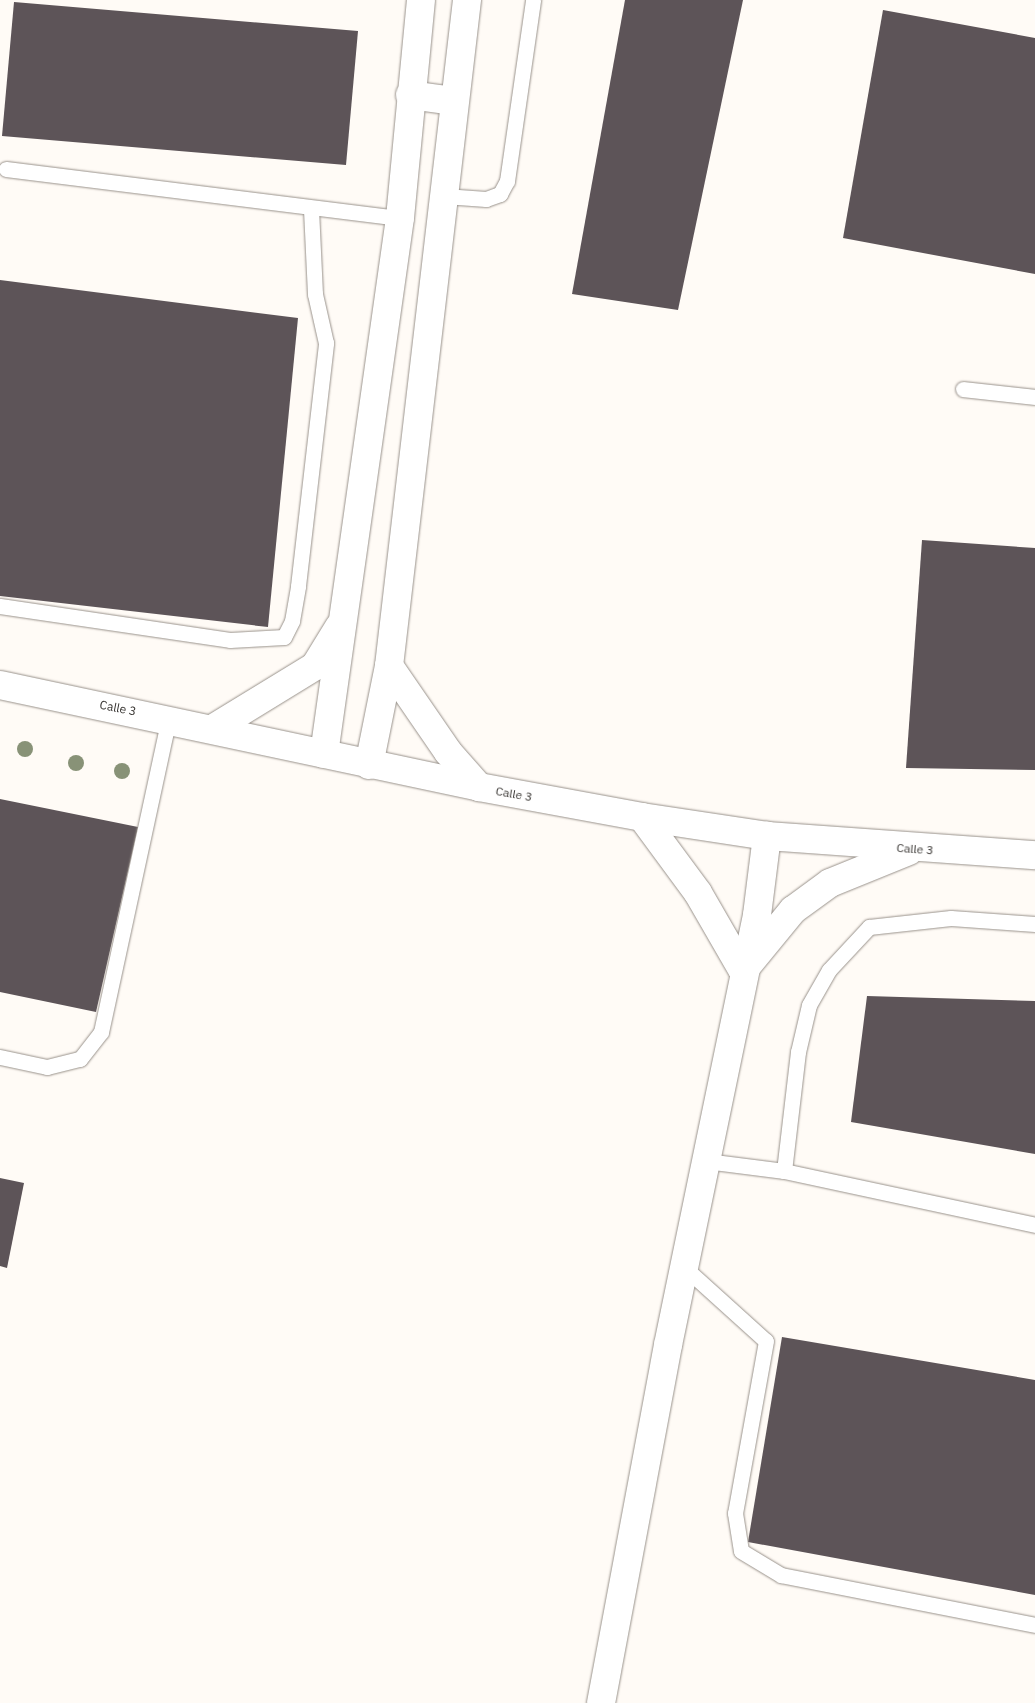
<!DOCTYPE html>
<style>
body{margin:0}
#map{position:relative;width:1035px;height:1703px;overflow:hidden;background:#fffbf6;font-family:"IBM Plex Sans",sans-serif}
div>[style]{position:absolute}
.building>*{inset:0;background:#5d5458}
.roads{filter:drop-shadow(0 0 1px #99928b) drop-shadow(0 0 1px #99928b)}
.lane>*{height:15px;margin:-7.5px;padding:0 7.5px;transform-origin:7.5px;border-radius:7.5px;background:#fff}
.street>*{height:28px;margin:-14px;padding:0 14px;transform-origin:14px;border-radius:14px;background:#fff}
.trees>*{width:16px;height:16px;margin:-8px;border-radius:50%;background:#889277}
span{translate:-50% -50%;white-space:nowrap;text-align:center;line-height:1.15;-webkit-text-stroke:5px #fff;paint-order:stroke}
.street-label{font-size:12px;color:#35322f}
</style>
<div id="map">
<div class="building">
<div style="clip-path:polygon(625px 0,743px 0,678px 310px,572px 294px)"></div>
<div style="clip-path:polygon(14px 2px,358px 31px,346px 165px,2px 136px)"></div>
<div style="clip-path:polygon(883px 10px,1035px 38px,1035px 274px,843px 238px)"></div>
<div style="clip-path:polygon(0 280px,298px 318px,268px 627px,0 596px)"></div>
<div style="clip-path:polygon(922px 540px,1035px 548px,1035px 770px,906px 768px)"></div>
<div style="clip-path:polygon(0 799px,138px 827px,96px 1012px,0 992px)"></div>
<div style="clip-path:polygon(867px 996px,1035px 1001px,1035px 1154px,851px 1122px)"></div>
<div style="clip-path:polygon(0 1178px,24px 1183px,7px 1268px,0 1266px)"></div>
<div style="clip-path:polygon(782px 1337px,1035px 1380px,1035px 1595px,748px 1542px)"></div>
</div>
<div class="roads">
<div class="lane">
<div style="left:6px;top:169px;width:397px;rotate:7.1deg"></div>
<div style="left:444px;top:196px;width:42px;rotate:4.1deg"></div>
<div style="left:486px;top:199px;width:15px;rotate:-20deg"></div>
<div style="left:500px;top:194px;width:15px;rotate:-62deg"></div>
<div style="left:507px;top:181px;width:183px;rotate:-81.8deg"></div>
<div style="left:963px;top:389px;width:72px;rotate:6.3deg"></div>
<div style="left:0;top:606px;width:232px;rotate:8.4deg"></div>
<div style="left:230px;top:640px;width:54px;rotate:-3.2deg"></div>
<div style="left:284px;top:637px;width:18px;rotate:-63deg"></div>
<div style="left:292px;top:621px;width:36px;rotate:-80deg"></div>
<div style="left:298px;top:586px;width:245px;rotate:-83.4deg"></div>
<div style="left:326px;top:343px;width:50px;rotate:-102.7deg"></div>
<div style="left:315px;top:294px;width:84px;rotate:-92.7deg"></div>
<div style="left:0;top:1057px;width:48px;rotate:12deg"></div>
<div style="left:47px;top:1067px;width:34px;rotate:-14deg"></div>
<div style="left:80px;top:1059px;width:34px;rotate:-52deg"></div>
<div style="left:101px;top:1032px;width:321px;rotate:-77.8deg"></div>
<div style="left:706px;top:1161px;width:79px;rotate:7.3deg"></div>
<div style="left:784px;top:1171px;width:257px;rotate:12.1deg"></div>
<div style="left:784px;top:1171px;width:120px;rotate:-83.3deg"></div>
<div style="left:798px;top:1052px;width:48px;rotate:-76.8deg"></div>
<div style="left:809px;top:1005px;width:40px;rotate:-60.3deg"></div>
<div style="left:829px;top:970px;width:59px;rotate:-47.1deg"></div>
<div style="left:869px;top:927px;width:82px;rotate:-6.3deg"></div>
<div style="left:951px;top:918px;width:84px;rotate:4.1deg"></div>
<div style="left:684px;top:1267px;width:110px;rotate:42.1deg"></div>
<div style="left:766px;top:1341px;width:175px;rotate:100.2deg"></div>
<div style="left:735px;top:1513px;width:38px;rotate:81deg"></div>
<div style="left:741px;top:1551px;width:47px;rotate:31deg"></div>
<div style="left:781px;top:1575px;width:259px;rotate:11.1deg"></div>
</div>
<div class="street">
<div style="left:410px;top:95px;width:44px;rotate:7.8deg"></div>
<div style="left:389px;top:666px;width:104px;rotate:55.5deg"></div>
<div style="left:448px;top:752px;width:47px;rotate:48.5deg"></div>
<div style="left:0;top:685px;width:490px;rotate:12deg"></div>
<div style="left:479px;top:787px;width:166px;rotate:10.4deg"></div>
<div style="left:642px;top:817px;width:126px;rotate:8.6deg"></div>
<div style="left:767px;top:836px;width:269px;rotate:4.1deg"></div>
<div style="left:214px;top:728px;width:119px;rotate:-31.5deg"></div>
<div style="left:315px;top:666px;width:46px;rotate:-58.4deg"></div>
<div style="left:324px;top:754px;width:541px;rotate:-81.93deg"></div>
<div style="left:400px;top:218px;width:219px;rotate:-84.5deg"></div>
<div style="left:369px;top:765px;width:101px;rotate:-78.6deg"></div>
<div style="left:389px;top:666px;width:671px;rotate:-83.32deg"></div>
<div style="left:642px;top:817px;width:94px;rotate:53.6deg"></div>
<div style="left:698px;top:893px;width:90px;rotate:60deg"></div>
<div style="left:743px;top:971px;width:79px;rotate:-50.7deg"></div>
<div style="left:793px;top:910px;width:46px;rotate:-36.1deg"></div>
<div style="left:830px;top:883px;width:85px;rotate:-22.1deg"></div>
<div style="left:601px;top:1703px;width:364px;rotate:-79.4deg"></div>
<div style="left:668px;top:1345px;width:439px;rotate:-78.3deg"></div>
<div style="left:757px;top:915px;width:80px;rotate:-82.8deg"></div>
</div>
</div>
<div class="trees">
<div style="left:25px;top:749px"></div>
<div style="left:76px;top:763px"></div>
<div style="left:122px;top:771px"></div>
</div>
<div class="street-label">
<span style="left:118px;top:708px;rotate:11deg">Calle 3</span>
<span style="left:514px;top:794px;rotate:10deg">Calle 3</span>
<span style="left:915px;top:849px;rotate:4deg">Calle 3</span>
</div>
</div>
